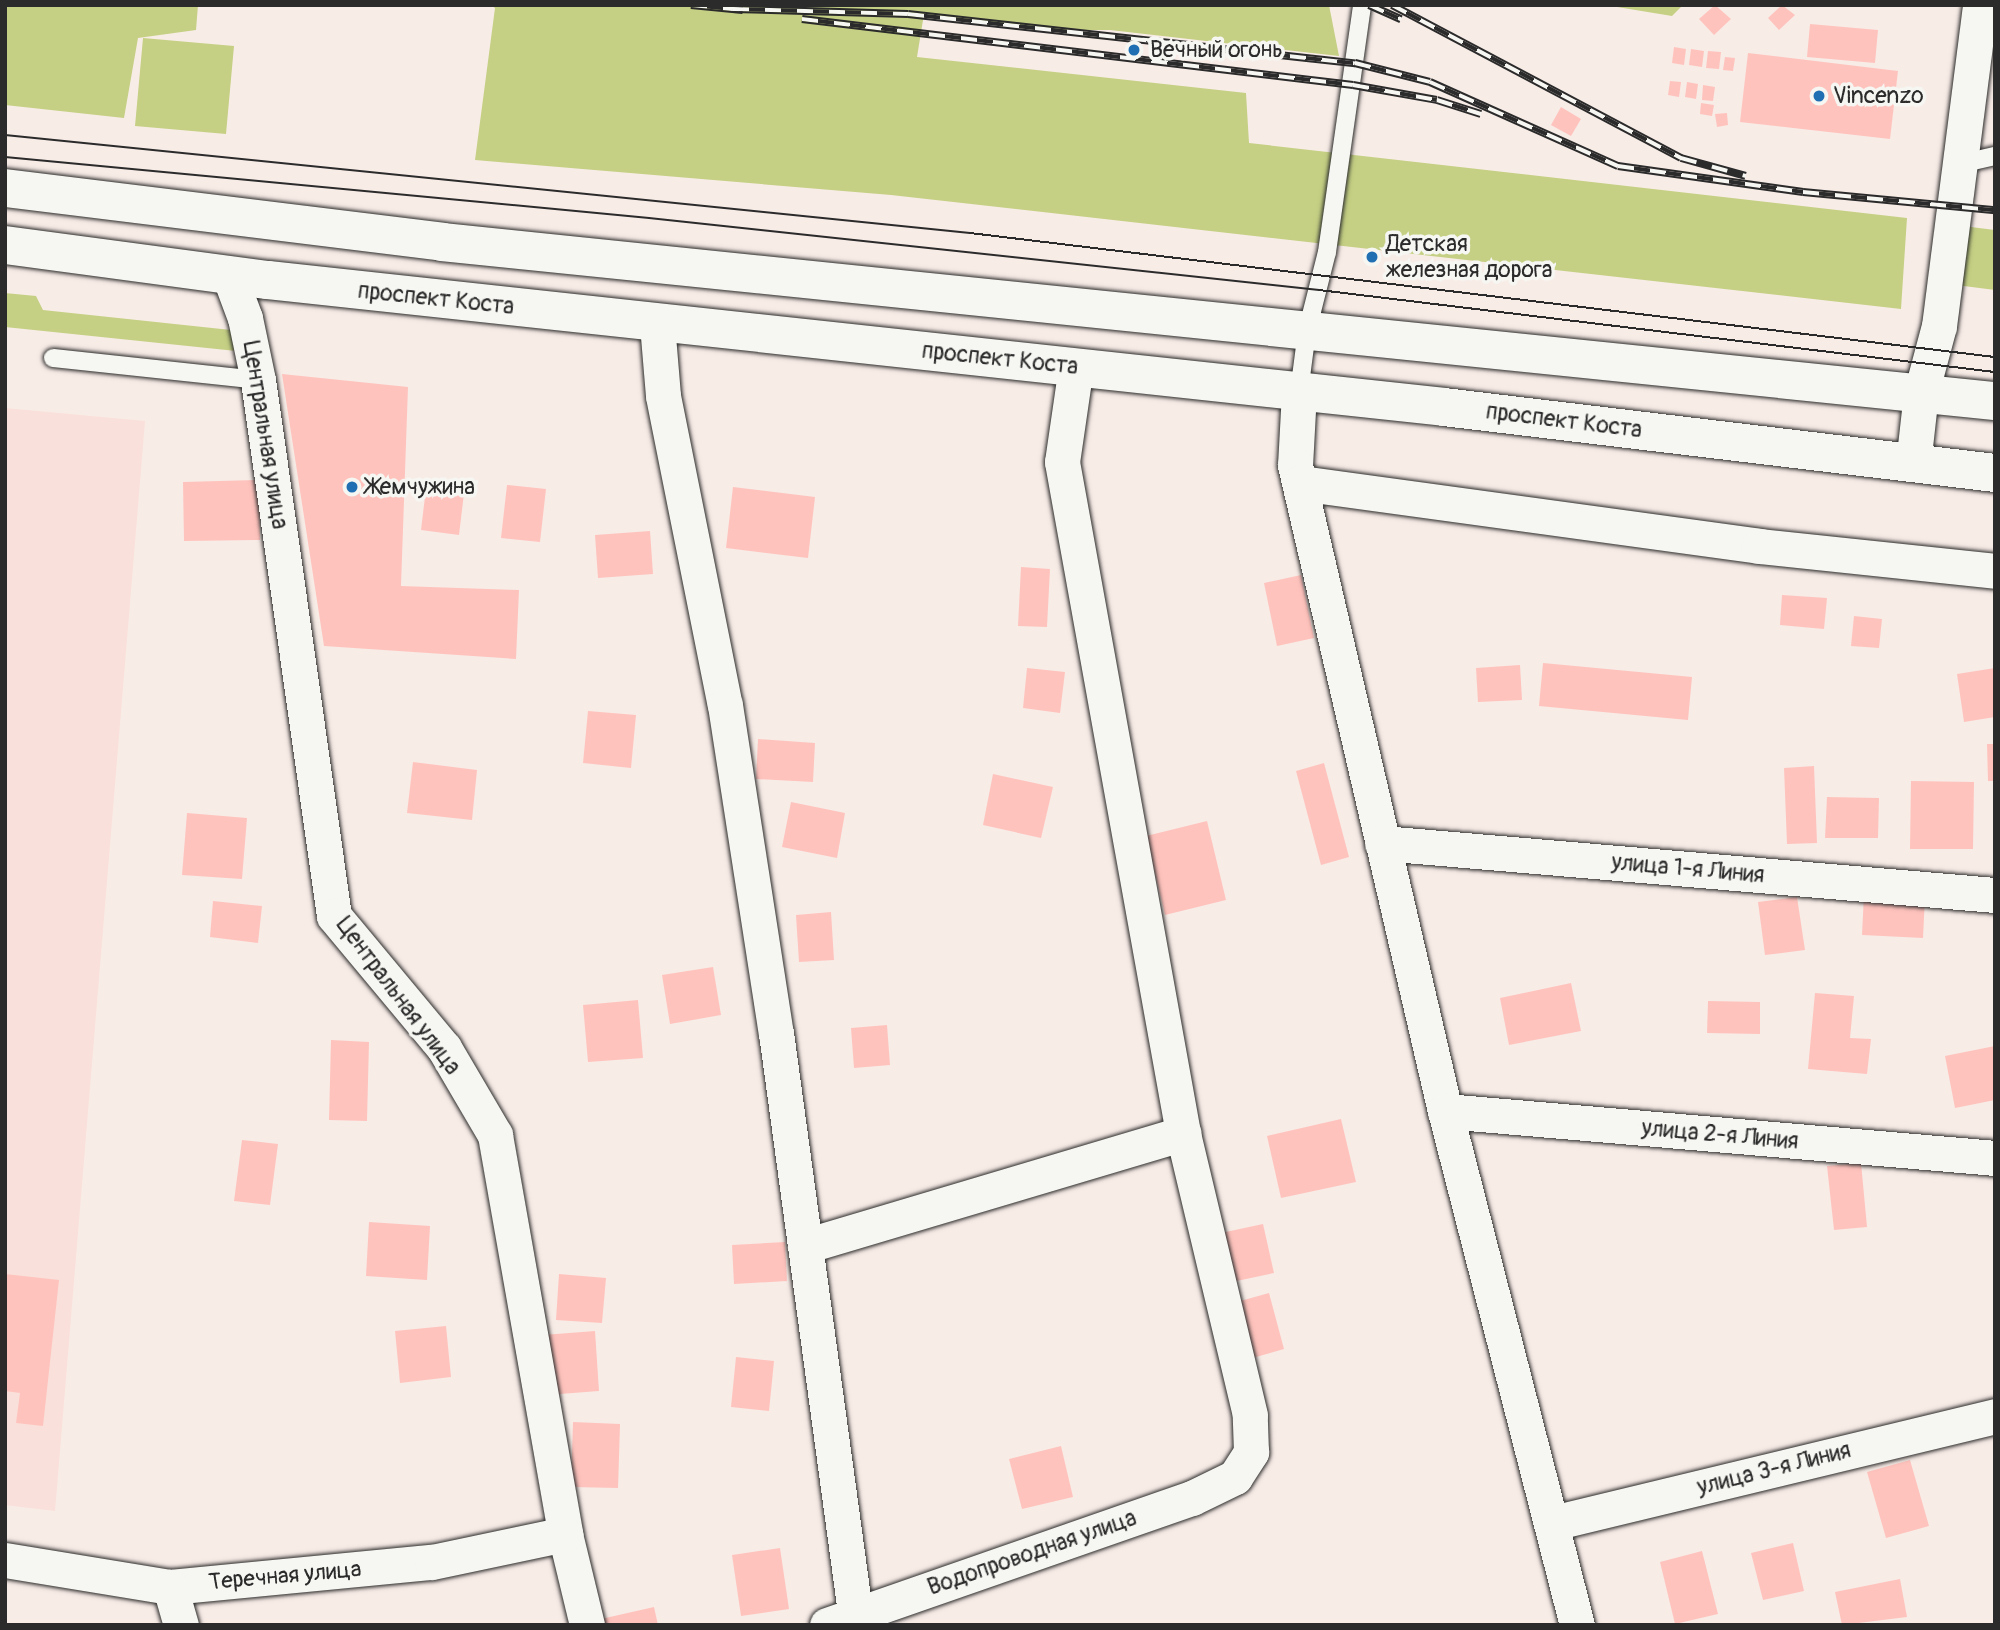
<!DOCTYPE html>
<meta charset="utf-8">
<style>
body{margin:0}
#map{position:relative;width:2000px;height:1630px;overflow:hidden;background:#f8ece7;font-family:Pangolin,sans-serif}
div>[style]{position:absolute}
.built>*{inset:0;background:#fae0da}
.green>*{inset:0;background:#c5d084}
.building>*{inset:0;background:#ffc3bd}
.roads{filter:drop-shadow(0 0 2px #2b2b2b) drop-shadow(0 0 2px #2b2b2b)}
.lane>*{height:18px;margin:-9px;padding:0 9px;transform-origin:9px;border-radius:9px;background:#f6f6f2}
.street>*{height:35px;margin:-17.5px;padding:0 17.5px;transform-origin:17.5px;border-radius:17.5px;background:#f6f6f2}
.primary>*{height:38px;margin:-19px;padding:0 19px;transform-origin:19px;border-radius:19px;background:#f6f6f2}
.tram>*{height:2px;margin:-1px;padding:0 1px;transform-origin:1px;border-radius:1px;background:#2b2b2b}
.rail>*{height:8px;margin-top:-4px;transform-origin:0;background:repeating-linear-gradient(90deg,#f6f6f2 0 16px,#2b2b2b 0 32px);box-sizing:border-box;border-block:2px solid #2b2b2b}
.dots>*{width:19px;height:19px;translate:-50% -50%;box-sizing:border-box;border:4px solid #f6f6f2;border-radius:50%}
span{translate:-50% -50%;white-space:nowrap;text-align:center;line-height:1.15;-webkit-text-stroke:7px #f6f6f2;paint-order:stroke}
.poi-label{font-size:23px;color:#2b2b2b}
.left{translate:0 -50%;text-align:left}
.street-label{font-size:23px;color:#2b2b2b}
.frame{position:absolute;inset:0;border:7px solid #2b2b2b;pointer-events:none}
</style>
<div id="map">
<div class="built">
<div style="clip-path:polygon(5px 408px,145px 421px,55px 1511px,5px 1505px)"></div>
</div>
<div class="green">
<div style="clip-path:polygon(5px 5px,198px 5px,196px 30px,138px 38px,124px 118px,5px 105px)"></div>
<div style="clip-path:polygon(491px 5px,1329px 5px,1339px 56px,1110px 30px,1042px 30px,924px 14px,917px 57px,1246px 93px,1249px 143px,1907px 218px,1901px 309px,891px 195px,475px 160px,495px 8px)"></div>
<div style="clip-path:polygon(1605px 5px,1683px 5px,1672px 16px)"></div>
<div style="clip-path:polygon(143px 38px,234px 46px,226px 134px,135px 126px)"></div>
<div style="clip-path:polygon(1963px 226px,1995px 230px,1995px 290px,1956px 285px)"></div>
<div style="clip-path:polygon(5px 293px,36px 296px,43px 310px,231px 330px,236px 351px,5px 327px)"></div>
</div>
<div class="building">
<div style="clip-path:polygon(1715px 5px,1731px 19px,1714px 35px,1699px 19px)"></div>
<div style="clip-path:polygon(1782px 5px,1795px 15px,1779px 30px,1768px 18px)"></div>
<div style="clip-path:polygon(1810px 24px,1878px 30px,1875px 63px,1807px 57px)"></div>
<div style="clip-path:polygon(1674px 47px,1686px 49px,1684px 65px,1672px 63px)"></div>
<div style="clip-path:polygon(1691px 49px,1704px 51px,1702px 67px,1689px 65px)"></div>
<div style="clip-path:polygon(1708px 51px,1721px 52px,1719px 69px,1706px 68px)"></div>
<div style="clip-path:polygon(1748px 53px,1898px 71px,1890px 139px,1740px 122px)"></div>
<div style="clip-path:polygon(1725px 57px,1735px 58px,1733px 71px,1723px 70px)"></div>
<div style="clip-path:polygon(1670px 81px,1681px 82px,1679px 97px,1668px 95px)"></div>
<div style="clip-path:polygon(1687px 82px,1698px 84px,1696px 99px,1685px 97px)"></div>
<div style="clip-path:polygon(1703px 85px,1715px 87px,1713px 101px,1702px 100px)"></div>
<div style="clip-path:polygon(1701px 103px,1714px 105px,1712px 116px,1700px 114px)"></div>
<div style="clip-path:polygon(1561px 107px,1581px 119px,1571px 136px,1551px 125px)"></div>
<div style="clip-path:polygon(1727px 113px,1728px 125px,1717px 127px,1715px 114px)"></div>
<div style="clip-path:polygon(282px 374px,408px 387px,401px 586px,519px 590px,516px 659px,324px 646px)"></div>
<div style="clip-path:polygon(259px 480px,260px 540px,184px 541px,183px 482px)"></div>
<div style="clip-path:polygon(427px 480px,465px 485px,459px 535px,421px 530px)"></div>
<div style="clip-path:polygon(507px 485px,546px 489px,540px 542px,501px 538px)"></div>
<div style="clip-path:polygon(733px 487px,815px 497px,808px 558px,726px 548px)"></div>
<div style="clip-path:polygon(650px 531px,653px 574px,598px 578px,595px 535px)"></div>
<div style="clip-path:polygon(1021px 567px,1050px 569px,1047px 627px,1018px 626px)"></div>
<div style="clip-path:polygon(1301px 575px,1314px 638px,1277px 646px,1264px 583px)"></div>
<div style="clip-path:polygon(1782px 595px,1827px 598px,1824px 629px,1780px 625px)"></div>
<div style="clip-path:polygon(1854px 616px,1882px 619px,1879px 648px,1851px 646px)"></div>
<div style="clip-path:polygon(1543px 663px,1692px 677px,1688px 720px,1539px 706px)"></div>
<div style="clip-path:polygon(1520px 665px,1522px 700px,1478px 702px,1476px 668px)"></div>
<div style="clip-path:polygon(1027px 668px,1065px 672px,1060px 713px,1023px 708px)"></div>
<div style="clip-path:polygon(1995px 668px,1995px 717px,1964px 722px,1957px 674px)"></div>
<div style="clip-path:polygon(588px 711px,636px 715px,631px 768px,583px 763px)"></div>
<div style="clip-path:polygon(758px 739px,815px 743px,813px 782px,756px 779px)"></div>
<div style="clip-path:polygon(1987px 744px,1995px 744px,1995px 781px,1988px 781px)"></div>
<div style="clip-path:polygon(413px 762px,477px 770px,472px 820px,407px 813px)"></div>
<div style="clip-path:polygon(1324px 763px,1349px 857px,1321px 865px,1296px 771px)"></div>
<div style="clip-path:polygon(1814px 766px,1817px 843px,1787px 844px,1784px 768px)"></div>
<div style="clip-path:polygon(993px 774px,1053px 787px,1041px 838px,983px 825px)"></div>
<div style="clip-path:polygon(1911px 781px,1974px 782px,1973px 849px,1910px 849px)"></div>
<div style="clip-path:polygon(1827px 797px,1879px 798px,1878px 838px,1825px 838px)"></div>
<div style="clip-path:polygon(791px 802px,845px 813px,837px 858px,782px 847px)"></div>
<div style="clip-path:polygon(187px 813px,247px 818px,242px 879px,182px 875px)"></div>
<div style="clip-path:polygon(1207px 821px,1226px 900px,1165px 915px,1146px 836px)"></div>
<div style="clip-path:polygon(1864px 894px,1925px 897px,1923px 938px,1862px 935px)"></div>
<div style="clip-path:polygon(1797px 897px,1805px 950px,1765px 955px,1758px 902px)"></div>
<div style="clip-path:polygon(213px 901px,262px 906px,258px 943px,210px 937px)"></div>
<div style="clip-path:polygon(831px 912px,834px 960px,799px 962px,796px 915px)"></div>
<div style="clip-path:polygon(713px 967px,721px 1015px,670px 1024px,662px 975px)"></div>
<div style="clip-path:polygon(1571px 983px,1581px 1031px,1509px 1045px,1500px 998px)"></div>
<div style="clip-path:polygon(1815px 993px,1854px 996px,1850px 1038px,1871px 1039px,1867px 1074px,1808px 1069px)"></div>
<div style="clip-path:polygon(638px 1000px,643px 1058px,588px 1062px,583px 1005px)"></div>
<div style="clip-path:polygon(1708px 1001px,1760px 1002px,1760px 1034px,1707px 1033px)"></div>
<div style="clip-path:polygon(887px 1025px,890px 1065px,854px 1068px,851px 1028px)"></div>
<div style="clip-path:polygon(331px 1040px,369px 1042px,367px 1121px,329px 1120px)"></div>
<div style="clip-path:polygon(1995px 1046px,1995px 1100px,1955px 1108px,1945px 1056px)"></div>
<div style="clip-path:polygon(1341px 1119px,1356px 1182px,1281px 1198px,1267px 1136px)"></div>
<div style="clip-path:polygon(242px 1140px,278px 1144px,270px 1205px,234px 1201px)"></div>
<div style="clip-path:polygon(1861px 1163px,1867px 1227px,1834px 1230px,1827px 1166px)"></div>
<div style="clip-path:polygon(369px 1222px,430px 1226px,427px 1280px,366px 1276px)"></div>
<div style="clip-path:polygon(1263px 1224px,1274px 1273px,1232px 1282px,1221px 1233px)"></div>
<div style="clip-path:polygon(785px 1242px,787px 1281px,734px 1284px,732px 1245px)"></div>
<div style="clip-path:polygon(5px 1274px,59px 1280px,43px 1426px,16px 1423px,20px 1393px,5px 1391px)"></div>
<div style="clip-path:polygon(559px 1274px,606px 1278px,602px 1323px,556px 1320px)"></div>
<div style="clip-path:polygon(1269px 1293px,1284px 1349px,1249px 1359px,1233px 1303px)"></div>
<div style="clip-path:polygon(446px 1326px,451px 1377px,400px 1383px,395px 1331px)"></div>
<div style="clip-path:polygon(595px 1331px,599px 1391px,547px 1395px,543px 1335px)"></div>
<div style="clip-path:polygon(736px 1357px,774px 1361px,769px 1411px,731px 1407px)"></div>
<div style="clip-path:polygon(573px 1422px,620px 1424px,618px 1488px,571px 1487px)"></div>
<div style="clip-path:polygon(1061px 1446px,1073px 1497px,1022px 1509px,1009px 1459px)"></div>
<div style="clip-path:polygon(1910px 1460px,1929px 1526px,1886px 1538px,1867px 1472px)"></div>
<div style="clip-path:polygon(1793px 1543px,1804px 1591px,1763px 1600px,1751px 1553px)"></div>
<div style="clip-path:polygon(780px 1548px,789px 1609px,741px 1616px,732px 1555px)"></div>
<div style="clip-path:polygon(1702px 1551px,1718px 1614px,1675px 1624px,1660px 1562px)"></div>
<div style="clip-path:polygon(1900px 1579px,1907px 1617px,1842px 1625px,1835px 1592px)"></div>
<div style="clip-path:polygon(654px 1607px,658px 1625px,602px 1625px,601px 1619px)"></div>
</div>
<div class="roads">
<div class="lane">
<div style="left:1960px;top:164px;width:36px;rotate:-13deg"></div>
<div style="left:53px;top:358px;width:206px;rotate:6.1deg"></div>
<div style="left:1299px;top:392px;width:62px;rotate:-82.5deg"></div>
<div style="left:1307px;top:331px;width:81px;rotate:-75.8deg"></div>
<div style="left:1327px;top:252px;width:249px;rotate:-81.9deg"></div>
</div>
<div class="street">
<div style="left:229px;top:275px;width:46px;rotate:69.6deg"></div>
<div style="left:245px;top:318px;width:63px;rotate:78.2deg"></div>
<div style="left:258px;top:380px;width:541px;rotate:81.93deg"></div>
<div style="left:334px;top:916px;width:172px;rotate:50.2deg"></div>
<div style="left:444px;top:1048px;width:101px;rotate:59.6deg"></div>
<div style="left:495px;top:1135px;width:405px;rotate:80deg"></div>
<div style="left:565px;top:1534px;width:94px;rotate:76.4deg"></div>
<div style="left:657px;top:324px;width:72px;rotate:85.2deg"></div>
<div style="left:663px;top:396px;width:315px;rotate:78.7deg"></div>
<div style="left:725px;top:705px;width:332px;rotate:81.2deg"></div>
<div style="left:776px;top:1033px;width:584px;rotate:82.23deg"></div>
<div style="left:1299px;top:392px;width:73px;rotate:93.1deg"></div>
<div style="left:1295px;top:465px;width:663px;rotate:76.93deg"></div>
<div style="left:1445px;top:1111px;width:531px;rotate:75.6deg"></div>
<div style="left:1913px;top:464px;width:71px;rotate:-83.6deg"></div>
<div style="left:1921px;top:393px;width:69px;rotate:-75deg"></div>
<div style="left:1939px;top:326px;width:324px;rotate:-82.7deg"></div>
<div style="left:1300px;top:483px;width:463px;rotate:7.8deg"></div>
<div style="left:1759px;top:546px;width:237px;rotate:6deg"></div>
<div style="left:1382px;top:843px;width:615px;rotate:4.85deg"></div>
<div style="left:1445px;top:1111px;width:552px;rotate:4.88deg"></div>
<div style="left:805px;top:1246px;width:395px;rotate:-16.6deg"></div>
<div style="left:1553px;top:1523px;width:455px;rotate:-13.6deg"></div>
<div style="left:5px;top:1560px;width:167px;rotate:9.3deg"></div>
<div style="left:170px;top:1587px;width:263px;rotate:-5.5deg"></div>
<div style="left:432px;top:1562px;width:136px;rotate:-11.9deg"></div>
<div style="left:170px;top:1587px;width:40px;rotate:74deg"></div>
<div style="left:827px;top:1625px;width:386px;rotate:-19.2deg"></div>
<div style="left:1192px;top:1498px;width:48px;rotate:-26deg"></div>
<div style="left:1235px;top:1477px;width:30px;rotate:-57deg"></div>
<div style="left:1251px;top:1452px;width:37px;rotate:-92deg"></div>
<div style="left:1250px;top:1415px;width:290px;rotate:-103.4deg"></div>
<div style="left:1183px;top:1133px;width:682px;rotate:-100.22deg"></div>
<div style="left:1062px;top:462px;width:97px;rotate:-81.7deg"></div>
</div>
<div class="primary">
<div style="left:5px;top:188px;width:440px;rotate:7deg"></div>
<div style="left:442px;top:242px;width:1561px;rotate:5.85deg"></div>
<div style="left:5px;top:245px;width:265px;rotate:7.6deg"></div>
<div style="left:268px;top:280px;width:1183px;rotate:6.16deg"></div>
<div style="left:1444px;top:407px;width:555px;rotate:6.83deg"></div>
</div>
</div>
<div class="tram">
<div style="left:5px;top:135px;width:970px;rotate:5.8deg"></div>
<div style="left:970px;top:233px;width:1032px;rotate:6.9deg"></div>
<div style="left:5px;top:157px;width:647px;rotate:5.41deg"></div>
<div style="left:649px;top:218px;width:674px;rotate:6.13deg"></div>
<div style="left:1319px;top:290px;width:681px;rotate:6.92deg"></div>
</div>
<div class="rail">
<div style="left:691px;top:5px;width:52px;rotate:5.5deg"></div>
<div style="left:1369px;top:5px;width:35px;rotate:24deg"></div>
<div style="left:1392px;top:5px;width:327px;rotate:27.9deg"></div>
<div style="left:1681px;top:158px;width:67px;rotate:15.5deg"></div>
<div style="left:733px;top:9px;width:175px;rotate:1.6deg"></div>
<div style="left:908px;top:14px;width:450px;rotate:6.3deg"></div>
<div style="left:1355px;top:63px;width:77px;rotate:14.2deg"></div>
<div style="left:1430px;top:82px;width:206px;rotate:24.1deg"></div>
<div style="left:1618px;top:166px;width:187px;rotate:8deg"></div>
<div style="left:1803px;top:192px;width:193px;rotate:5.4deg"></div>
<div style="left:802px;top:19px;width:555px;rotate:6.83deg"></div>
<div style="left:1353px;top:85px;width:85px;rotate:10.1deg"></div>
<div style="left:1437px;top:100px;width:46px;rotate:17.7deg"></div>
</div>
<div class="dots">
<div style="left:1134px;top:50px;background:#1f6fb2"></div>
<div style="left:1819px;top:96px;background:#1f6fb2"></div>
<div style="left:1372px;top:257px;background:#1f6fb2"></div>
<div style="left:352px;top:487px;background:#1f6fb2"></div>
</div>
<div class="poi-label">
<span class="left" style="left:1150px;top:50px">Вечный огонь</span>
<span class="left" style="left:1833px;top:96px">Vincenzo</span>
<span class="left" style="left:1386px;top:257px">Детская<br>железная дорога</span>
<span class="left" style="left:366px;top:487px">Жемчужина</span>
</div>
<div class="street-label">
<span style="left:436px;top:299px;rotate:6deg">проспект Коста</span>
<span style="left:1000px;top:359px;rotate:6deg">проспект Коста</span>
<span style="left:1564px;top:421px;rotate:7deg">проспект Коста</span>
<span style="left:265px;top:435px;rotate:81deg">Центральная улица</span>
<span style="left:1688px;top:869px;rotate:5deg">улица 1-я Линия</span>
<span style="left:398px;top:996px;rotate:53deg">Центральная улица</span>
<span style="left:1720px;top:1135px;rotate:5deg">улица 2-я Линия</span>
<span style="left:1774px;top:1469px;rotate:-14deg">улица 3-я Линия</span>
<span style="left:1032px;top:1553px;rotate:-19deg">Водопроводная улица</span>
<span style="left:285px;top:1576px;rotate:-5deg">Теречная улица</span>
</div>
<div class="frame"></div>
</div>
